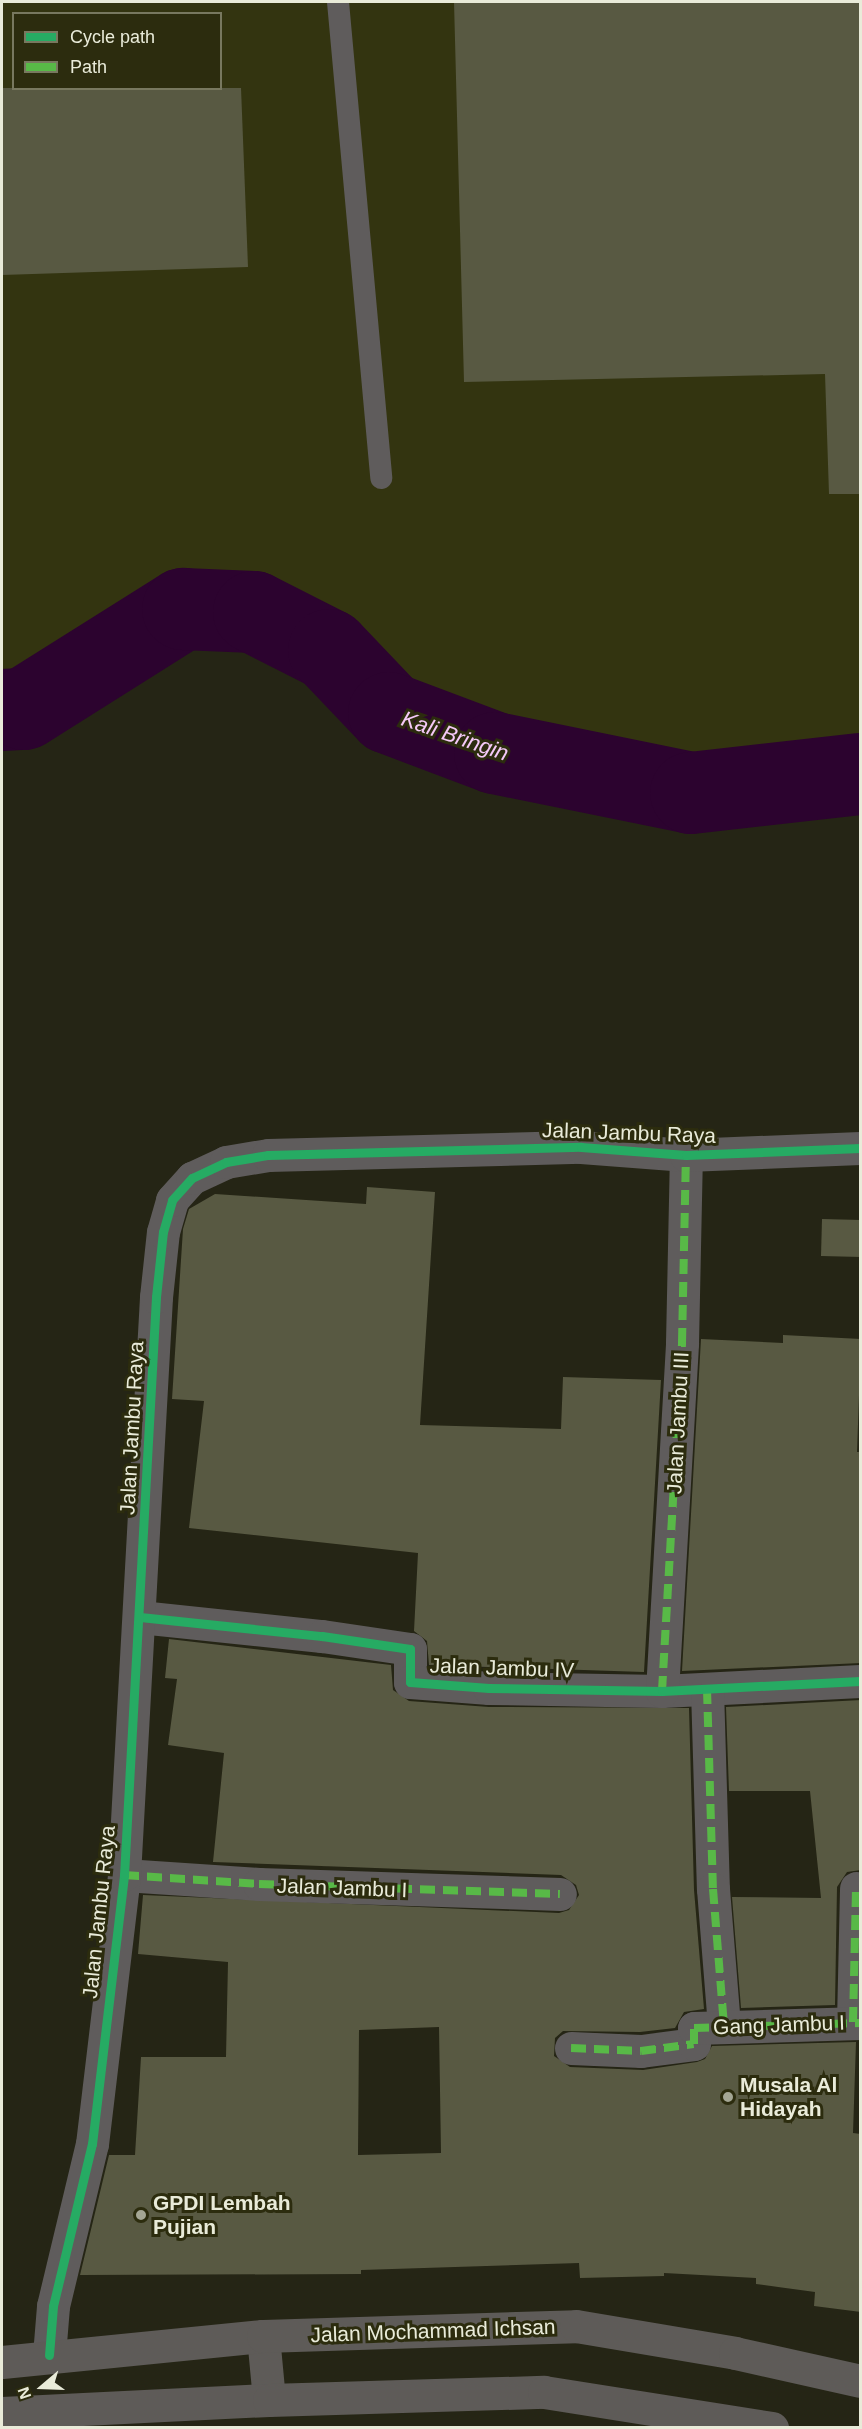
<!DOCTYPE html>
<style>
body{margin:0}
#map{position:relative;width:862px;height:2429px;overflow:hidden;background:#252515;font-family:Helvetica,sans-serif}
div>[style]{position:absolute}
.built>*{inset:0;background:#333410}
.river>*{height:82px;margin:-41px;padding:0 41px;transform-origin:41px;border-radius:41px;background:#2c032f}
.building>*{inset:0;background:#585942}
.service>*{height:22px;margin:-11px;padding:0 11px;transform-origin:11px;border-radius:11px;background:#5f5c5c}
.minor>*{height:33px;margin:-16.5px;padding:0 16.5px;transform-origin:16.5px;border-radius:16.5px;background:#5f5c5c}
.primary>*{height:33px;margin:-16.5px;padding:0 16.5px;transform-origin:16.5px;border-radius:16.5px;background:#5e5b58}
.quiet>*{height:8px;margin-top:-4px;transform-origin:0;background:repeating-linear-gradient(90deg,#58b947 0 15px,transparent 0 23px)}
.cycleway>*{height:9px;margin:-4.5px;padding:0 4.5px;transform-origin:4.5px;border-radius:4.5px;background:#26ab63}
.dots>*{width:16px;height:16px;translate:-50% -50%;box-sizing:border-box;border:3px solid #2c2c0e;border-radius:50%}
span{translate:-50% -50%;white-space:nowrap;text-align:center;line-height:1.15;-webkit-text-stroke:6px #2c2c0e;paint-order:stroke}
.street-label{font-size:21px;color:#e9ebd9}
.poi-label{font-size:21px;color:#e9ebd9;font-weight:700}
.left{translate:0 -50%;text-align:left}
.water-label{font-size:22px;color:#f5c9f8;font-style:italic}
.frame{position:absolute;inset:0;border:3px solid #e9ebd9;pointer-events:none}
.legend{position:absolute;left:12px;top:12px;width:210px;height:78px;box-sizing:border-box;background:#2c2c0e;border:2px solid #78785f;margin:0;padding:8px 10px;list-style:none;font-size:18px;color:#e9ebd9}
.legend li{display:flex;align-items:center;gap:12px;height:30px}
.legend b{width:30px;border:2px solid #78785f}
.north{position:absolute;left:12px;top:2357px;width:60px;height:60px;-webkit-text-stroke:4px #2c2c0e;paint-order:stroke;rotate:251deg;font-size:16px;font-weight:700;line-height:24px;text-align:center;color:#e9ebd9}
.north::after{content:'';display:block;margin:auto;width:21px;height:27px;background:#e9ebd9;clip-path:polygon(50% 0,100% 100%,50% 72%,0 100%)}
</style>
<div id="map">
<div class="built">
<div style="clip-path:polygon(evenodd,2px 2px,860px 2px,860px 742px,833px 750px,677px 769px,515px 733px,396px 693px,240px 582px,149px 611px,2px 691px,2px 2px,14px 14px,220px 14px,220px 88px,14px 88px,14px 14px)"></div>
</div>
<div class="river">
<div style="left:2px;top:710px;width:22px;rotate:-3deg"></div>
<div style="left:24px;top:709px;width:188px;rotate:-32.2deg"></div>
<div style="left:183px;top:609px;width:71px;rotate:2.4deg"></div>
<div style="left:254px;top:612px;width:84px;rotate:26.9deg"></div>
<div style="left:329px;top:650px;width:87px;rotate:46.4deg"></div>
<div style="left:389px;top:713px;width:113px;rotate:20.7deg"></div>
<div style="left:495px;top:753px;width:200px;rotate:11.5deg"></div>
<div style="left:691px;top:793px;width:170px;rotate:-6.4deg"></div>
</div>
<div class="building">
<div style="clip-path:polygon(454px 2px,861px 2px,861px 494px,829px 494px,825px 374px,464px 382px)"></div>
<div style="clip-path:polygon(2px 88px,241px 88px,248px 267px,2px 275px)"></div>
<div style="clip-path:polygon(367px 1187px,435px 1192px,420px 1425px,561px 1429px,563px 1377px,661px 1380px,644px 1672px,429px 1665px,427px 1641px,414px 1631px,418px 1553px,189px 1528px,204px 1401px,172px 1399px,183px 1229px,189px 1209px,215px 1194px,366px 1204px)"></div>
<div style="clip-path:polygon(822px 1219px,861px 1220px,861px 1257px,821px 1256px)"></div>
<div style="clip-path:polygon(783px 1335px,861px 1339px,857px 1452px,861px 1452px,861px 1663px,682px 1671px,701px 1339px,783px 1343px)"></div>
<div style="clip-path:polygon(evenodd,169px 1639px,391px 1665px,393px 1690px,409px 1701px,489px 1707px,689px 1708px,694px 1890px,704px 2009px,684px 2012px,675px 2028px,640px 2032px,563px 2031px,555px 2038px,554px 2056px,570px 2067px,643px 2070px,697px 2062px,705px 2059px,712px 2046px,856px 2042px,853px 2133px,861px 2134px,861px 2312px,814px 2306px,815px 2292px,756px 2284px,756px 2278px,664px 2273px,664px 2276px,580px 2278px,579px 2263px,361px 2270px,361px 2274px,80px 2275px,109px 2155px,135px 2155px,141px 2057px,226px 2057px,228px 1962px,138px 1954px,143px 1895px,559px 1913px,569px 1910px,579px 1895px,576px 1885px,561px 1875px,213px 1862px,224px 1753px,168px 1745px,177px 1679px,165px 1678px,169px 1639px,439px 2027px,441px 2153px,358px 2155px,359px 2030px,439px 2027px)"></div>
<div style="clip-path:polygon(861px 1700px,861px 1870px,847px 1872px,837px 1887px,835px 2005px,741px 2008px,732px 1897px,821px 1898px,810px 1791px,729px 1791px,726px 1707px)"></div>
</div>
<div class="service">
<div style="left:338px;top:2px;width:478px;rotate:84.8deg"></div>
</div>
<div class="minor">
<div style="left:140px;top:1617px;width:183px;rotate:6deg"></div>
<div style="left:322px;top:1636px;width:89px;rotate:8.4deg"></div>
<div style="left:410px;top:1649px;width:33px;rotate:90deg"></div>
<div style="left:410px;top:1682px;width:79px;rotate:4.3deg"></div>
<div style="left:489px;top:1688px;width:173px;rotate:1deg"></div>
<div style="left:662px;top:1691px;width:198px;rotate:-2.9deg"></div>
<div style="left:707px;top:1689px;width:200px;rotate:88.3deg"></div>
<div style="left:713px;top:1889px;width:137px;rotate:85.4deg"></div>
<div style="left:662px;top:1691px;width:349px;rotate:-86.7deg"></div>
<div style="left:682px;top:1343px;width:188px;rotate:-88.8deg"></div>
<div style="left:124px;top:1875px;width:135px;rotate:3.8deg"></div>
<div style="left:259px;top:1884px;width:301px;rotate:1.9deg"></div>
<div style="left:853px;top:2022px;width:134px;rotate:-88.7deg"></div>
<div style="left:571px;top:2048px;width:70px;rotate:2.5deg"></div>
<div style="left:641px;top:2051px;width:53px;rotate:-7.5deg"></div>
<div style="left:694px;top:2044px;width:16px;rotate:-90deg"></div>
<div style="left:694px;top:2028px;width:166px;rotate:-1.7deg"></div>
<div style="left:49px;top:2355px;width:49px;rotate:-85.3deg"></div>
<div style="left:53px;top:2306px;width:167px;rotate:-76.5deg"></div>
<div style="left:92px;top:2144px;width:271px;rotate:-83.2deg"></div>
<div style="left:124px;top:1875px;width:579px;rotate:-86.83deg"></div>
<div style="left:156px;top:1297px;width:65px;rotate:-83.9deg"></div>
<div style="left:163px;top:1232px;width:33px;rotate:-74deg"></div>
<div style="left:172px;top:1200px;width:30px;rotate:-48deg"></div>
<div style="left:192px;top:1178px;width:38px;rotate:-25deg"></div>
<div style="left:226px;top:1162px;width:43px;rotate:-9.5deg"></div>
<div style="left:268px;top:1155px;width:313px;rotate:-1.5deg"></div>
<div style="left:581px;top:1147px;width:105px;rotate:4.4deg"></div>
<div style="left:686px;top:1155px;width:174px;rotate:-2.3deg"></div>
</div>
<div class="primary">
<div style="left:263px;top:2336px;width:64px;rotate:84.6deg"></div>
<div style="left:2px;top:2362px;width:262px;rotate:-5.7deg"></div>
<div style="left:263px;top:2336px;width:313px;rotate:-1.8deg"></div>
<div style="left:576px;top:2326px;width:161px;rotate:9.6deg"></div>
<div style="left:735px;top:2353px;width:128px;rotate:12.6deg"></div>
<div style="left:2px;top:2413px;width:267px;rotate:-2.8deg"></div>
<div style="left:269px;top:2400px;width:275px;rotate:-1.7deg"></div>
<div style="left:544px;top:2392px;width:231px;rotate:9deg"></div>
</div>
<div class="quiet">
<div style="left:707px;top:1689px;width:200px;rotate:88.3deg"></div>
<div style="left:713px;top:1889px;width:137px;rotate:85.4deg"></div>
<div style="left:662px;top:1691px;width:349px;rotate:-86.7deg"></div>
<div style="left:682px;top:1343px;width:188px;rotate:-88.8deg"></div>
<div style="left:124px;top:1875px;width:135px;rotate:3.8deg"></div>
<div style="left:259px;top:1884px;width:301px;rotate:1.9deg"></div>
<div style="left:853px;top:2022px;width:134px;rotate:-88.7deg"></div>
<div style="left:571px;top:2048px;width:70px;rotate:2.5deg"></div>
<div style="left:641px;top:2051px;width:53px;rotate:-7.5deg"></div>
<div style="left:694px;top:2044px;width:16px;rotate:-90deg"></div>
<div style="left:694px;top:2028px;width:166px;rotate:-1.7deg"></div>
</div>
<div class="cycleway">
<div style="left:140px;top:1617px;width:183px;rotate:6deg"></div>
<div style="left:322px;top:1636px;width:89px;rotate:8.4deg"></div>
<div style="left:410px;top:1649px;width:33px;rotate:90deg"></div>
<div style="left:410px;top:1682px;width:79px;rotate:4.3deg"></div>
<div style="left:489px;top:1688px;width:173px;rotate:1deg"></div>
<div style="left:662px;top:1691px;width:198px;rotate:-2.9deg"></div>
<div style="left:49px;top:2355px;width:49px;rotate:-85.3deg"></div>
<div style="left:53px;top:2306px;width:167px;rotate:-76.5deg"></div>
<div style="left:92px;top:2144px;width:271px;rotate:-83.2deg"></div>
<div style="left:124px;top:1875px;width:579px;rotate:-86.83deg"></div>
<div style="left:156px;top:1297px;width:65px;rotate:-83.9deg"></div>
<div style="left:163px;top:1232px;width:33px;rotate:-74deg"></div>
<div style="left:172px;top:1200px;width:30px;rotate:-48deg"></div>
<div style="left:192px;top:1178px;width:38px;rotate:-25deg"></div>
<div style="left:226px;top:1162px;width:43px;rotate:-9.5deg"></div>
<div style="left:268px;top:1155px;width:313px;rotate:-1.5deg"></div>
<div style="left:581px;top:1147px;width:105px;rotate:4.4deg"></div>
<div style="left:686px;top:1155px;width:174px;rotate:-2.3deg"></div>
</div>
<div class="dots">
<div style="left:728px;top:2097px;background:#a4a694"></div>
<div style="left:141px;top:2215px;background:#a4a694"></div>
</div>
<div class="street-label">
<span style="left:629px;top:1133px;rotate:2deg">Jalan Jambu Raya</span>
<span style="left:678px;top:1423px;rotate:-87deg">Jalan Jambu III</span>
<span style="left:132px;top:1428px;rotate:-87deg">Jalan Jambu Raya</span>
<span style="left:502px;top:1668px;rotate:2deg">Jalan Jambu IV</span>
<span style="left:342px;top:1888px;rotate:2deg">Jalan Jambu I</span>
<span style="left:99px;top:1912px;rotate:-84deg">Jalan Jambu Raya</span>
<span style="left:779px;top:2025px;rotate:-2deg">Gang Jambu I</span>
<span style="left:433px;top:2331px;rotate:-2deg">Jalan Mochammad Ichsan</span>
</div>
<div class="poi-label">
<span class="left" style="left:740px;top:2097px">Musala Al<br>Hidayah</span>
<span class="left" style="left:153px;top:2215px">GPDI Lembah<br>Pujian</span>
</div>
<div class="water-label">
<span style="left:455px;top:736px;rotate:19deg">Kali Bringin</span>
</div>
<div class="frame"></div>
<ul class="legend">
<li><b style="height:8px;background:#26ab63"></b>Cycle path</li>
<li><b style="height:8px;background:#58b947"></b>Path</li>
</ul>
<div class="north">N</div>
</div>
